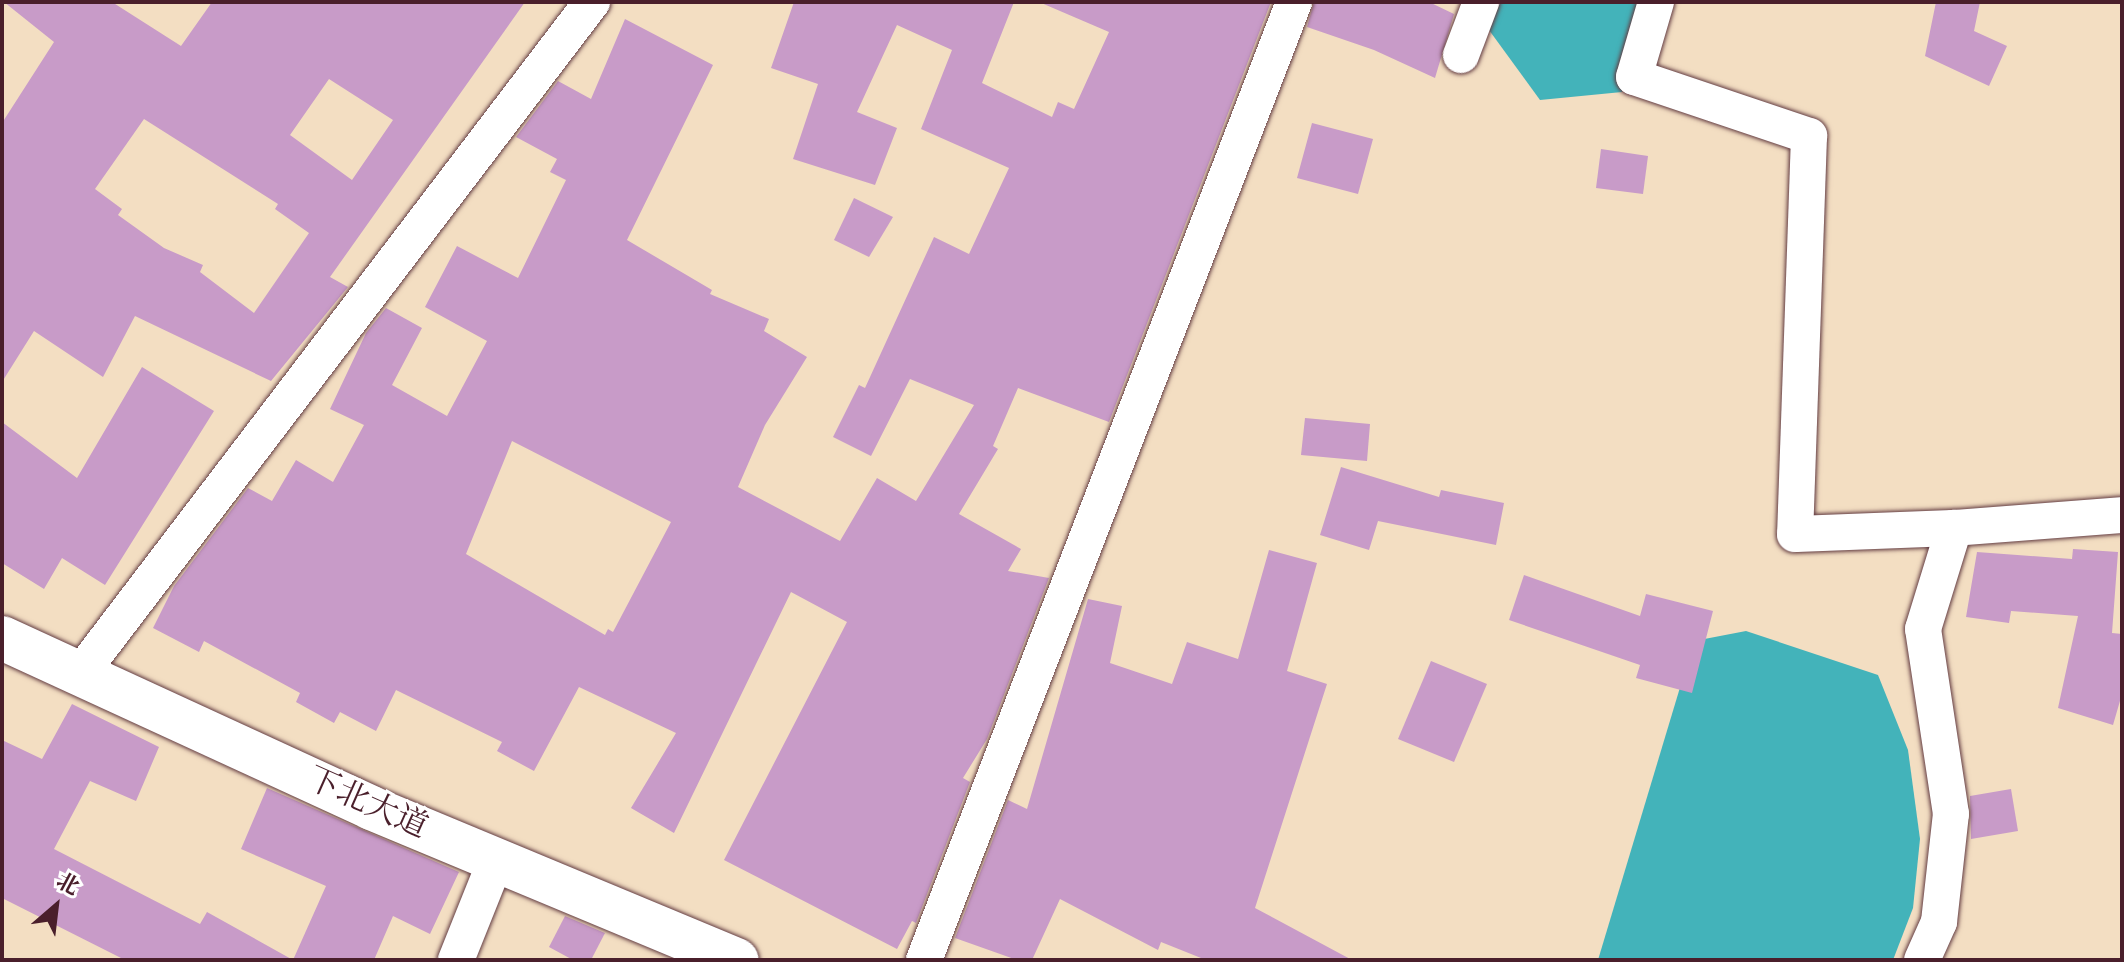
<!DOCTYPE html>
<meta charset="utf-8">
<style>
body{margin:0}
#map{position:relative;width:2124px;height:962px;overflow:hidden;background:#f3dec2;font-family:"IM FELL DW Pica","Noto Serif SC",serif}
div>[style]{position:absolute}
.water>*{inset:0;background:#43b3ba}
.building>*{inset:0;background:#c89bc8}
.roads{filter:drop-shadow(0 0 2px #633c42) drop-shadow(0 0 2px #633c42)}
.minor>*{height:36px;margin:-18px;padding:0 18px;transform-origin:18px;border-radius:18px;background:#fff}
.tertiary>*{height:44px;margin:-22px;padding:0 22px;transform-origin:22px;border-radius:22px;background:#fff}
span{translate:-50% -50%;white-space:nowrap;text-align:center;line-height:1.15;-webkit-text-stroke:6px #fff;paint-order:stroke}
.street-label{font-size:32px;color:#4a1f2b}
.frame{position:absolute;inset:0;border:4px solid #4a1f2b;pointer-events:none}
.north{position:absolute;left:16px;top:866px;width:80px;height:80px;-webkit-text-stroke:6px #fff;paint-order:stroke;rotate:28deg;font-size:22px;font-weight:700;line-height:32px;text-align:center;color:#4a1f2b}
.north::after{content:'';display:block;margin:auto;width:28px;height:36px;background:#4a1f2b;clip-path:polygon(50% 0,100% 100%,50% 72%,0 100%)}
</style>
<div id="map">
<div class="water">
<div style="clip-path:polygon(1500px 2px,1644px 2px,1622px 92px,1540px 100px,1489px 30px)"></div>
<div style="clip-path:polygon(1746px 631px,1878px 675px,1908px 750px,1920px 839px,1913px 908px,1893px 960px,1598px 960px,1694px 641px)"></div>
</div>
<div class="building">
<div style="clip-path:polygon(evenodd,4px 2px,112px 2px,181px 46px,212px 2px,525px 2px,330px 277px,348px 287px,271px 381px,135px 316px,103px 377px,34px 331px,2px 382px,2px 123px,54px 42px,4px 2px,329px 79px,393px 120px,352px 180px,290px 135px,329px 79px,4px 2px,144px 119px,278px 204px,275px 209px,309px 233px,254px 313px,200px 272px,203px 265px,164px 248px,118px 215px,122px 209px,95px 189px,144px 119px)"></div>
<div style="clip-path:polygon(evenodd,794px 2px,1014px 2px,982px 83px,1052px 117px,1058px 102px,1074px 109px,1109px 32px,1039px 2px,1271px 2px,1109px 422px,1018px 388px,993px 446px,998px 449px,959px 514px,1021px 549px,1008px 571px,1049px 578px,987px 739px,963px 778px,970px 782px,916px 923px,912px 921px,897px 949px,724px 860px,847px 622px,791px 592px,674px 833px,631px 808px,676px 733px,579px 687px,534px 771px,497px 751px,502px 742px,396px 690px,376px 731px,340px 712px,334px 723px,296px 702px,300px 693px,204px 641px,199px 652px,153px 628px,174px 586px,248px 488px,272px 501px,296px 460px,333px 482px,364px 425px,330px 409px,366px 333px,386px 308px,422px 328px,392px 385px,447px 416px,487px 341px,425px 307px,457px 246px,518px 278px,566px 180px,550px 172px,557px 159px,516px 137px,558px 81px,591px 99px,625px 19px,713px 65px,627px 240px,712px 290px,710px 294px,769px 319px,764px 331px,807px 357px,765px 425px,738px 487px,840px 541px,877px 478px,916px 501px,974px 405px,910px 379px,871px 456px,833px 437px,859px 385px,865px 388px,934px 237px,969px 254px,1009px 168px,921px 129px,952px 50px,897px 25px,857px 112px,897px 128px,875px 185px,793px 159px,818px 84px,771px 68px,794px 2px,512px 441px,671px 522px,613px 632px,608px 629px,605px 635px,466px 554px,512px 441px)"></div>
<div style="clip-path:polygon(1314px 2px,1429px 2px,1454px 14px,1435px 78px,1374px 50px,1307px 27px)"></div>
<div style="clip-path:polygon(1936px 2px,1980px 2px,1974px 31px,2007px 46px,1989px 86px,1925px 56px)"></div>
<div style="clip-path:polygon(1312px 123px,1373px 139px,1358px 194px,1297px 178px)"></div>
<div style="clip-path:polygon(1601px 149px,1648px 156px,1643px 194px,1596px 188px)"></div>
<div style="clip-path:polygon(854px 198px,893px 217px,869px 257px,834px 240px)"></div>
<div style="clip-path:polygon(142px 367px,214px 411px,105px 585px,62px 558px,44px 589px,2px 563px,2px 422px,77px 478px)"></div>
<div style="clip-path:polygon(1305px 418px,1370px 424px,1367px 461px,1301px 455px)"></div>
<div style="clip-path:polygon(1341px 467px,1439px 497px,1441px 490px,1504px 503px,1496px 545px,1378px 521px,1369px 550px,1320px 535px)"></div>
<div style="clip-path:polygon(2073px 549px,2118px 552px,2112px 633px,2122px 634px,2122px 694px,2113px 725px,2058px 708px,2078px 616px,2011px 611px,2009px 623px,1966px 617px,1977px 552px,2072px 559px)"></div>
<div style="clip-path:polygon(1269px 550px,1317px 563px,1287px 671px,1327px 684px,1255px 908px,1352px 960px,1206px 960px,1161px 942px,1158px 950px,1060px 899px,1032px 960px,1017px 960px,955px 938px,1008px 800px,1027px 809px,1088px 599px,1122px 606px,1110px 663px,1172px 684px,1187px 642px,1238px 659px)"></div>
<div style="clip-path:polygon(1524px 575px,1640px 616px,1646px 594px,1713px 611px,1692px 693px,1636px 678px,1640px 665px,1509px 620px)"></div>
<div style="clip-path:polygon(1431px 661px,1487px 684px,1454px 762px,1398px 739px)"></div>
<div style="clip-path:polygon(72px 704px,159px 747px,136px 801px,90px 781px,54px 849px,200px 924px,207px 912px,293px 960px,125px 960px,2px 898px,2px 740px,42px 759px)"></div>
<div style="clip-path:polygon(267px 788px,459px 872px,430px 934px,393px 916px,374px 960px,293px 960px,326px 886px,241px 849px)"></div>
<div style="clip-path:polygon(2011px 789px,2018px 831px,1971px 839px,1970px 796px)"></div>
<div style="clip-path:polygon(565px 916px,605px 933px,591px 960px,573px 960px,549px 947px)"></div>
</div>
<div class="roads">
<div class="minor">
<div style="left:1656px;top:2px;width:78px;rotate:106.3deg"></div>
<div style="left:1634px;top:77px;width:185px;rotate:18.6deg"></div>
<div style="left:1809px;top:136px;width:398px;rotate:92deg"></div>
<div style="left:1795px;top:534px;width:159px;rotate:-2.2deg"></div>
<div style="left:1461px;top:55px;width:57px;rotate:-69.3deg"></div>
<div style="left:80px;top:674px;width:845px;rotate:-52.7deg"></div>
<div style="left:456px;top:960px;width:108px;rotate:-68.2deg"></div>
<div style="left:924px;top:960px;width:1027px;rotate:-68.88deg"></div>
<div style="left:1922px;top:960px;width:42px;rotate:-65.9deg"></div>
<div style="left:1939px;top:922px;width:109px;rotate:-83.7deg"></div>
<div style="left:1951px;top:814px;width:187px;rotate:-98.6deg"></div>
<div style="left:1923px;top:629px;width:106px;rotate:-72.9deg"></div>
<div style="left:1954px;top:528px;width:169px;rotate:-4.4deg"></div>
</div>
<div class="tertiary">
<div style="left:2px;top:638px;width:406px;rotate:24.7deg"></div>
<div style="left:371px;top:808px;width:396px;rotate:22.6deg"></div>
</div>
</div>
<div class="street-label">
<span style="left:367px;top:804px;rotate:24deg">下北大道</span>
</div>
<div class="frame"></div>
<div class="north">北</div>
</div>
